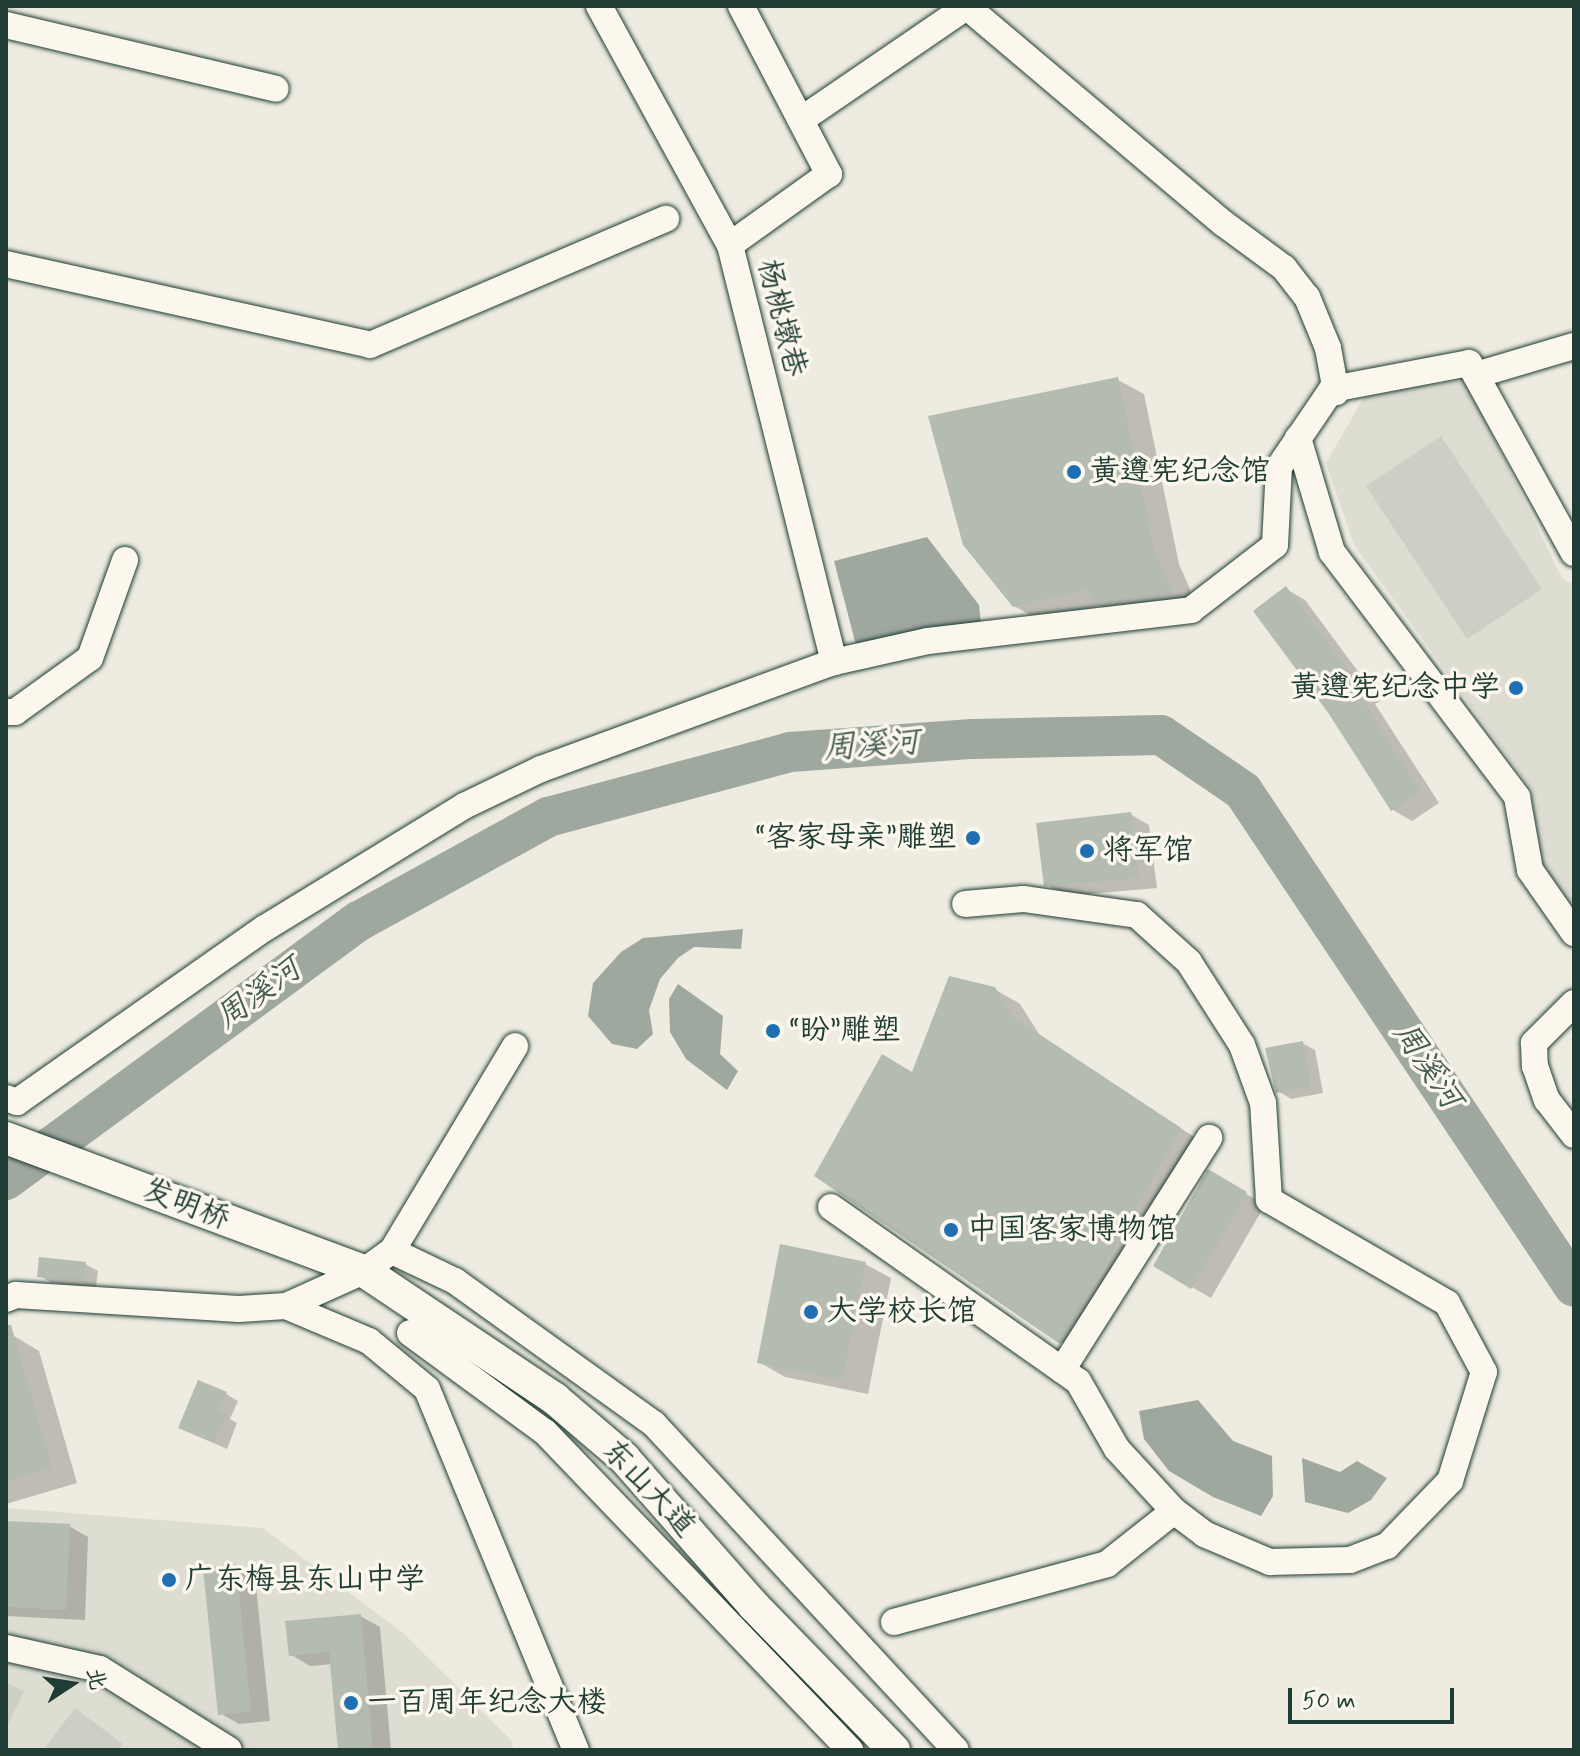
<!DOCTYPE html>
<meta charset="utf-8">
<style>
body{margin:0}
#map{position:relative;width:1580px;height:1756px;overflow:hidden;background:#eeece1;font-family:Mynerve,"LXGW WenKai TC",sans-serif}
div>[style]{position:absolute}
.built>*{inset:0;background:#ddddd2}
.green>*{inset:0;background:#cbcfc4}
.water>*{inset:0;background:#9fa89f}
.shadow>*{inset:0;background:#0003}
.river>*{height:40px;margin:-20px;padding:0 20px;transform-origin:20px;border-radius:20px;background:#9fa89f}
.building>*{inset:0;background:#b4bbb0}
.roads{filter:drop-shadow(0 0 2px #1f3d34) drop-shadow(0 0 2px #1f3d34)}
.minor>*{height:26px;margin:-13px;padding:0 13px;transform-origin:13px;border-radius:13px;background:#fbf7ec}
.major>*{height:32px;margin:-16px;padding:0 16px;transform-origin:16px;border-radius:16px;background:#fbf7ec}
.dots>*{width:22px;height:22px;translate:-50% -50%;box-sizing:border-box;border:4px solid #fbf7ec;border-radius:50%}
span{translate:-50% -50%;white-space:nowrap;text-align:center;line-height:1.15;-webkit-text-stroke:7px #fbf7ec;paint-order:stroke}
.street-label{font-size:30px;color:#1f3d34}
.poi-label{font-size:30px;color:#1f3d34}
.left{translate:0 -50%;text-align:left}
.right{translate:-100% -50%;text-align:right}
.water-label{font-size:32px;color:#455d54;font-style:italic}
.frame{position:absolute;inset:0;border:8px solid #1f3d34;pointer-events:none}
.north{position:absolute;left:32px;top:1644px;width:80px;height:80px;-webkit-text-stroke:6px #fbf7ec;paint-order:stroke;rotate:78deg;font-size:22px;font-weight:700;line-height:32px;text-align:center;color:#1f3d34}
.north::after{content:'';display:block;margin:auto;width:28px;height:36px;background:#1f3d34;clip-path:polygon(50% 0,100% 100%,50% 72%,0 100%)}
.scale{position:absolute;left:1288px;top:1688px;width:166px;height:36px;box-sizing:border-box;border:4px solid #1f3d34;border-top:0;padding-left:10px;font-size:24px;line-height:28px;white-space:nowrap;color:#1f3d34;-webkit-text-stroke:6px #fbf7ec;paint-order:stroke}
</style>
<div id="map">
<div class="built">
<div style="clip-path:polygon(1466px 381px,1562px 578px,1574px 585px,1574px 918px,1546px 878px,1534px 831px,1532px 790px,1354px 545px,1326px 463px,1368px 390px)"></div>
<div style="clip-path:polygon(6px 1508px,263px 1528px,402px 1632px,512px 1741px,513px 1750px,6px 1750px)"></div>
</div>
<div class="green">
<div style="clip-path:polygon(1441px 436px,1542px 589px,1467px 639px,1366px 486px)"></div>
<div style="clip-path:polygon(6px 1682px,24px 1691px,6px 1728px)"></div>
<div style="clip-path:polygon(75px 1708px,123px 1744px,118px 1750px,43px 1750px)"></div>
</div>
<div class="water">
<div style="clip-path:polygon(927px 537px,979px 605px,981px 623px,857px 649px,834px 561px)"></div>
<div style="clip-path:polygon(743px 929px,741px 949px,694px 947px,678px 958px,660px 979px,649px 1010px,653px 1034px,637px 1049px,612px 1044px,588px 1016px,593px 983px,621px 952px,643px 938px)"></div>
<div style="clip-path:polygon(678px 984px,723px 1016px,720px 1054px,738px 1071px,727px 1090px,686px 1059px,670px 1032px,669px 999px)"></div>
<div style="clip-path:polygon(1198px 1400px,1233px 1441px,1272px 1456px,1273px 1496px,1261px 1516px,1213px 1497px,1169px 1471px,1144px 1439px,1139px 1411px)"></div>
<div style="clip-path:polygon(1302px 1458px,1340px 1472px,1357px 1461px,1387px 1478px,1371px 1500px,1348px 1513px,1305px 1502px)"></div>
</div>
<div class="shadow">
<div style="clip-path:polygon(1118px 380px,1144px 394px,1179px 564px,1199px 610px,1122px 619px,1099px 606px,1041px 621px,1014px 606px)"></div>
<div style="clip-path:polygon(1286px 589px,1305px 600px,1380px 701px,1375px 704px,1439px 803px,1412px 821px,1393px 810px,1331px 713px)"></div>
<div style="clip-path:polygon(1130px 814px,1149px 825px,1157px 888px,1065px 896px,1046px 884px)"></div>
<div style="clip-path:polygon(994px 989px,1020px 1004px,1039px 1034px,1206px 1145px,1086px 1357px,1061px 1342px,913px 1074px)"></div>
<div style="clip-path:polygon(1302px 1043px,1315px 1050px,1323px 1093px,1291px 1099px,1278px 1091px)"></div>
<div style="clip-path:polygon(1209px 1172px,1265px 1205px,1211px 1298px,1155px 1266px)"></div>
<div style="clip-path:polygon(85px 1264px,98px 1271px,96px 1287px,52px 1283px,40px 1276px)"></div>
<div style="clip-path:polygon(865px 1264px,891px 1278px,868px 1394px,785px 1377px,759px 1362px)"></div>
<div style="clip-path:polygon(14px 1336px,39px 1351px,77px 1483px,6px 1504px,6px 1338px)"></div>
<div style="clip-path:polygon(226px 1394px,238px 1401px,230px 1419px,237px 1423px,227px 1449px,193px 1434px)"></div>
<div style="clip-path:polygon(6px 1523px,69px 1526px,88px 1537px,85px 1620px,6px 1616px)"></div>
<div style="clip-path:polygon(236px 1566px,255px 1577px,270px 1721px,239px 1724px,220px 1713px)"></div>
<div style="clip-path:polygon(360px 1616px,380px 1627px,391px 1750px,340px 1750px,332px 1664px,310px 1666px,290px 1654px)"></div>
</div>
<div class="river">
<div style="left:6px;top:1180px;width:438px;rotate:-36.3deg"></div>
<div style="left:359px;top:921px;width:216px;rotate:-28.8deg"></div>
<div style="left:548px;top:817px;width:251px;rotate:-15deg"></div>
<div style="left:790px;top:752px;width:183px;rotate:-4.1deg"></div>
<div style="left:973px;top:739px;width:188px;rotate:-1.2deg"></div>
<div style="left:1161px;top:735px;width:99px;rotate:34.3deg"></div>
<div style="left:1243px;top:791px;width:596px;rotate:56.28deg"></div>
</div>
<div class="building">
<div style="clip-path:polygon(1118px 377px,1154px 548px,1174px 596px,1094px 605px,1086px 589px,1013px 607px,963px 545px,928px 416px)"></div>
<div style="clip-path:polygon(1286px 586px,1362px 689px,1357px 692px,1421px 792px,1391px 811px,1329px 714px,1253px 611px)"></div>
<div style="clip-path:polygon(1131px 812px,1139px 878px,1044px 886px,1036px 823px)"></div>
<div style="clip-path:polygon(949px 976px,995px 987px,1013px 1017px,1181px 1128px,1060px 1344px,814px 1176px,882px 1054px,912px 1072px)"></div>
<div style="clip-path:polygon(1303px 1041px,1311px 1087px,1276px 1093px,1265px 1048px)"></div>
<div style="clip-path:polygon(1208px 1169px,1247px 1192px,1191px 1289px,1153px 1266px)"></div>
<div style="clip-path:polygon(780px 1244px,866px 1262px,842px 1380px,757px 1363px)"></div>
<div style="clip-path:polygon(39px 1257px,86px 1262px,84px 1281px,37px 1277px)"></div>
<div style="clip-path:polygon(6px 1325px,11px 1325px,52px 1468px,6px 1481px)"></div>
<div style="clip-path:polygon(198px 1380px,227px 1392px,219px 1411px,226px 1415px,214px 1443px,178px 1428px)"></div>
<div style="clip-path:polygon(6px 1521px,70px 1524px,66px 1610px,6px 1607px)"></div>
<div style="clip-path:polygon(236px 1564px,251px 1711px,218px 1715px,203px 1568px)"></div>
<div style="clip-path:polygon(361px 1614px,373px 1750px,338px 1750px,329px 1652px,289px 1656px,285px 1621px)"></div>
</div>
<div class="roads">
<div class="minor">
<div style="left:599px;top:6px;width:273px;rotate:61.3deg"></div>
<div style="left:741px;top:6px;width:190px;rotate:62.4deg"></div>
<div style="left:829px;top:174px;width:122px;rotate:144.4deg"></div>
<div style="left:730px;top:245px;width:430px;rotate:76deg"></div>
<div style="left:966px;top:6px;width:336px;rotate:40.2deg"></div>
<div style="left:1223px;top:223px;width:76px;rotate:36.4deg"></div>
<div style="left:1284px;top:268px;width:37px;rotate:52deg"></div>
<div style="left:1307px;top:297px;width:55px;rotate:67.6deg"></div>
<div style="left:1328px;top:348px;width:45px;rotate:79.7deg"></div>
<div style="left:6px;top:25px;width:277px;rotate:13.3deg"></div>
<div style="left:801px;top:120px;width:200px;rotate:-34.4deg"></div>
<div style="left:6px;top:264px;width:373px;rotate:12.5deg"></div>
<div style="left:370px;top:345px;width:322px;rotate:-23.1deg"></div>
<div style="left:1476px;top:375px;width:102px;rotate:-16.5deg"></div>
<div style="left:1298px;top:438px;width:119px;rotate:73.4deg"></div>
<div style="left:1332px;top:552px;width:307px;rotate:52.9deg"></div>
<div style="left:1517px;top:797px;width:74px;rotate:79.9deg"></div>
<div style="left:1530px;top:870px;width:77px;rotate:55.1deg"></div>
<div style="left:6px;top:712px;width:9px"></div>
<div style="left:15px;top:712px;width:92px;rotate:-35.8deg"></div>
<div style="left:90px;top:658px;width:104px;rotate:-70.3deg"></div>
<div style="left:1574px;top:1003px;width:57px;rotate:135deg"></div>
<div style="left:1534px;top:1043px;width:23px;rotate:88deg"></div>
<div style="left:1535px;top:1066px;width:36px;rotate:71deg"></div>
<div style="left:1547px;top:1100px;width:44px;rotate:52.4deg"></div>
<div style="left:6px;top:1098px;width:12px;rotate:20deg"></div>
<div style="left:17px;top:1102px;width:303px;rotate:-35.1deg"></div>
<div style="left:265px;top:928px;width:233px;rotate:-31.5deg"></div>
<div style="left:464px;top:806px;width:85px;rotate:-25.7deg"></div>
<div style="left:541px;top:769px;width:312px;rotate:-20.1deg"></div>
<div style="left:834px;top:662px;width:96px;rotate:-12.6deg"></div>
<div style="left:928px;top:641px;width:265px;rotate:-6.7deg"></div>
<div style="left:1191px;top:610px;width:106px;rotate:-37.7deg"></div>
<div style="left:1275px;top:545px;width:78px;rotate:-87.1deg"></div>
<div style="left:1279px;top:467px;width:94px;rotate:-55.8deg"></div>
<div style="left:1332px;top:389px;width:139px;rotate:-10.7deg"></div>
<div style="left:1469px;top:363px;width:217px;rotate:61.1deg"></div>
<div style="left:831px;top:1207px;width:302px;rotate:35.2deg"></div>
<div style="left:1078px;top:1381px;width:78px;rotate:60.2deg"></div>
<div style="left:1117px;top:1449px;width:84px;rotate:47.4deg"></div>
<div style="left:392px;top:1251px;width:239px;rotate:-59deg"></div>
<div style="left:6px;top:1299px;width:11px;rotate:-22deg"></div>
<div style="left:16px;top:1295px;width:223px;rotate:3.6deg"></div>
<div style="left:239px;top:1309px;width:47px;rotate:-3.7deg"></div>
<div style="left:286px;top:1306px;width:85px;rotate:-24.2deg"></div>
<div style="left:364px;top:1271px;width:34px;rotate:-36deg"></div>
<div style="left:392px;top:1251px;width:70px;rotate:25.5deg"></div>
<div style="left:455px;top:1281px;width:245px;rotate:35.7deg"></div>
<div style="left:654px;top:1424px;width:444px;rotate:47.2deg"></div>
<div style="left:286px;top:1306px;width:90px;rotate:22.9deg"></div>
<div style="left:369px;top:1341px;width:75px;rotate:39.6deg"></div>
<div style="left:427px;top:1389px;width:391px;rotate:67.6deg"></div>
<div style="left:410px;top:1333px;width:167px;rotate:36.3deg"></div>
<div style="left:545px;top:1432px;width:441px;rotate:46.2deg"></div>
<div style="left:1062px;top:1370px;width:275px;rotate:-57.6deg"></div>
<div style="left:894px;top:1622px;width:221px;rotate:-15.2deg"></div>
<div style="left:1107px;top:1564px;width:85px;rotate:-38.3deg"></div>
<div style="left:1174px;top:1511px;width:38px;rotate:37deg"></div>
<div style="left:1204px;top:1534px;width:72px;rotate:23deg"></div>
<div style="left:1270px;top:1562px;width:80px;rotate:-1.4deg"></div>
<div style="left:1350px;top:1560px;width:40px;rotate:-21deg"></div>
<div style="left:1387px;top:1546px;width:91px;rotate:-45.9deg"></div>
<div style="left:1450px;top:1481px;width:114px;rotate:-72.7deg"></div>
<div style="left:1484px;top:1372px;width:78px;rotate:-118.2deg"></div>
<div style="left:1447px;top:1303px;width:206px;rotate:-149.9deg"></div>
<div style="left:1269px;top:1200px;width:97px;rotate:-93.5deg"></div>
<div style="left:1263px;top:1103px;width:62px;rotate:-109.9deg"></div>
<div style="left:1242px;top:1045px;width:98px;rotate:-122.6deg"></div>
<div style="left:1189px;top:962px;width:70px;rotate:-137.9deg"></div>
<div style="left:1137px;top:915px;width:115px;rotate:-172deg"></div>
<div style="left:1023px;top:899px;width:58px;rotate:175.1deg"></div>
<div style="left:6px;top:1648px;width:96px;rotate:12.6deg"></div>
<div style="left:100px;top:1669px;width:152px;rotate:32.1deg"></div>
</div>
<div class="major">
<div style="left:6px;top:1138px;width:382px;rotate:20.4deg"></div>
<div style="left:364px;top:1271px;width:230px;rotate:33.8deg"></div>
<div style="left:555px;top:1399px;width:91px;rotate:40.5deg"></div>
<div style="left:624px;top:1458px;width:197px;rotate:48.7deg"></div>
<div style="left:754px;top:1606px;width:201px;rotate:45.8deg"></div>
</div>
</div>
<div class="dots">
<div style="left:1074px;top:472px;background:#1f6fb2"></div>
<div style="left:1516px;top:688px;background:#1f6fb2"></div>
<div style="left:973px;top:838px;background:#1f6fb2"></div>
<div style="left:1087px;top:851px;background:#1f6fb2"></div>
<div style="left:773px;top:1031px;background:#1f6fb2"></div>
<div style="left:951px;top:1230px;background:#1f6fb2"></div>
<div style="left:811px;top:1312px;background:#1f6fb2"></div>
<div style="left:169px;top:1580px;background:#1f6fb2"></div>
<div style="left:351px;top:1703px;background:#1f6fb2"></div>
</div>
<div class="street-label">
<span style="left:781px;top:318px;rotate:76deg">杨桃墩巷</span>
<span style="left:186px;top:1205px;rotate:21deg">发明桥</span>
<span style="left:648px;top:1489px;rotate:47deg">东山大道</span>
</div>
<div class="poi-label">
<span class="left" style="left:1090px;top:472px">黄遵宪纪念馆</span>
<span class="right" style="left:1500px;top:688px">黄遵宪纪念中学</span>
<span class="right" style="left:957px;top:838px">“客家母亲”雕塑</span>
<span class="left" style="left:1103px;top:851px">将军馆</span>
<span class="left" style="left:789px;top:1031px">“盼”雕塑</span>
<span class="left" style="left:967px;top:1230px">中国客家博物馆</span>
<span class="left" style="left:827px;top:1312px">大学校长馆</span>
<span class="left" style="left:185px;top:1580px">广东梅县东山中学</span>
<span class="left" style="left:367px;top:1703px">一百周年纪念大楼</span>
</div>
<div class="water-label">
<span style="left:871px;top:746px;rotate:-4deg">周溪河</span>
<span style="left:259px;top:994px;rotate:-36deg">周溪河</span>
<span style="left:1427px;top:1066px;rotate:56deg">周溪河</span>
</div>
<div class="frame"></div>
<div class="north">北</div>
<div class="scale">50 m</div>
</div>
